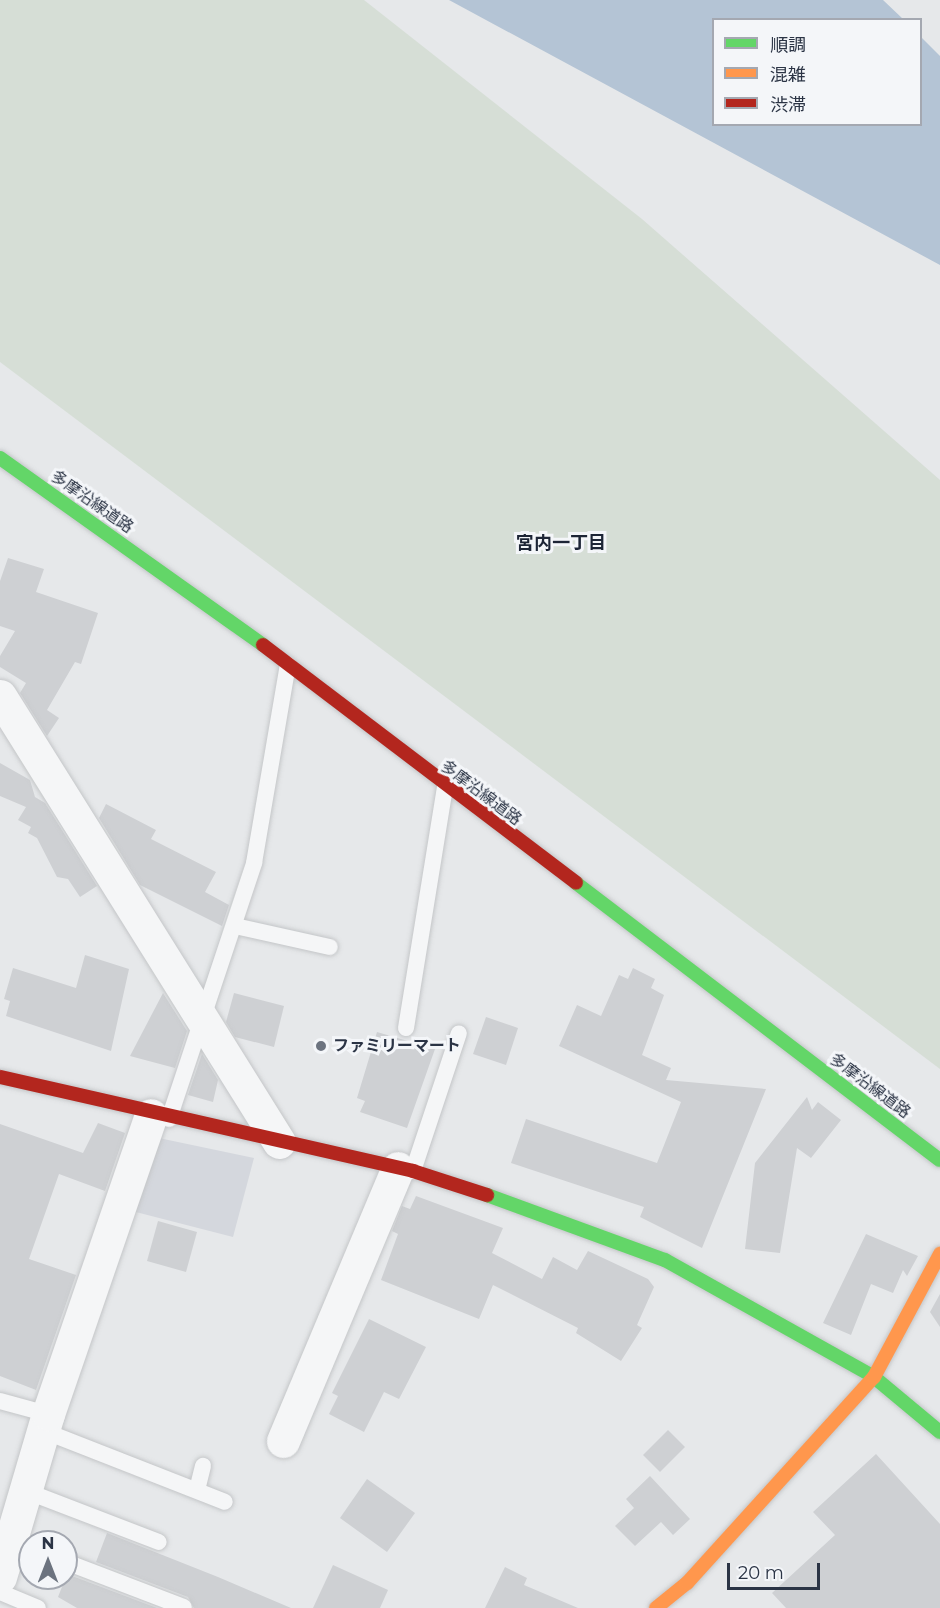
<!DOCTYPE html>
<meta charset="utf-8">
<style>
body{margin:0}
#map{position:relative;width:940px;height:1608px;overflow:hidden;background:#e6e8ea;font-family:Montserrat,"Noto Sans JP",sans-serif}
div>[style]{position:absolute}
.built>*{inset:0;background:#d4d7dd}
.green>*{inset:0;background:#d6ded6}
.water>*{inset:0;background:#b4c4d5}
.building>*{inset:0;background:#ced0d3}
.roads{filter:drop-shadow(0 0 2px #c4c6c8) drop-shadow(0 0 2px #c4c6c8)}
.lane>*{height:16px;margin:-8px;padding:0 8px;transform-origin:8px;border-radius:8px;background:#f5f6f7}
.street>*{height:33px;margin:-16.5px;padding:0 16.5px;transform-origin:16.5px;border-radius:16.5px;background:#f5f6f7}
.fast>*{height:14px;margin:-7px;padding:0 7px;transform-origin:7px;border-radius:7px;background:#63d668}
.slow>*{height:14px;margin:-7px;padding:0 7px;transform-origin:7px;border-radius:7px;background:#ff974d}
.jam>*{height:14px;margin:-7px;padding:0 7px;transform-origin:7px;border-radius:7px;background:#b3261e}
.dots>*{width:16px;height:16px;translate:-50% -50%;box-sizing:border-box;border:3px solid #f4f6f9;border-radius:50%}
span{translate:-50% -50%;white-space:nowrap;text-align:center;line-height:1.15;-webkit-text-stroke:6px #f4f6f9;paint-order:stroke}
.street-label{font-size:16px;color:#2b3445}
.poi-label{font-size:16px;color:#2b3445;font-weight:700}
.left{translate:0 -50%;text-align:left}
.neighbourhood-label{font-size:18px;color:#1d2536;font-weight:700}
.legend{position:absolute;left:712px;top:18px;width:210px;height:108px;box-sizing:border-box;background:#f4f6f9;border:2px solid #a4a8b1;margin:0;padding:8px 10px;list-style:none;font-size:18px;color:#2b3445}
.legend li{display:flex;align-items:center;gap:12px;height:30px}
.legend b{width:30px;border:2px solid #a4a8b1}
.north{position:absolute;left:18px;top:1530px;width:60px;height:60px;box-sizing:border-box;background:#f4f6f9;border:2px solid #a4a8b1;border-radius:50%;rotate:0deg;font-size:16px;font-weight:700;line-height:24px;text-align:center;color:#2b3445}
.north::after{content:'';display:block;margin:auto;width:21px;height:27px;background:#6c737f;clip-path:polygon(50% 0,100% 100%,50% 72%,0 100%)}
.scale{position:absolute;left:727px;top:1563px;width:93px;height:27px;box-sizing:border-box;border:3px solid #2b3445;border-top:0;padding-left:8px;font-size:18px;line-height:21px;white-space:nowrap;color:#2b3445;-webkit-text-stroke:4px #f4f6f9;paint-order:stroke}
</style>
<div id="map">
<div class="built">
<div style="clip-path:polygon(154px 1137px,254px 1158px,233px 1237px,128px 1210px)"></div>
</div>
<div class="green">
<div style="clip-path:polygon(0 0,364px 0,642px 219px,940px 480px,940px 1069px,0 362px)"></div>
</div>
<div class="water">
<div style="clip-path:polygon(449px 0,883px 0,903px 19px,714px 20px,714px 124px,920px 124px,921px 37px,940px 56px,940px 265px)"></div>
</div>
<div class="building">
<div style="clip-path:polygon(8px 558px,44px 569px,36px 592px,98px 613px,81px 664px,75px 662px,47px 710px,59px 718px,47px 736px,20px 693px,26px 683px,0 667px,0 656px,15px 631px,0 626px,0 581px)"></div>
<div style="clip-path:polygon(0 763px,30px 780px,35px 797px,45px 803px,97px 886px,80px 897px,68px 879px,57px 877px,37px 838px,28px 833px,31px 827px,18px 820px,26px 807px,0 796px)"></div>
<div style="clip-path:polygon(106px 804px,156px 830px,151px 839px,216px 872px,205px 892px,229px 905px,222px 926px,140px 885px,99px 818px)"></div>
<div style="clip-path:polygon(85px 955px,129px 969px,111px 1051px,6px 1016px,10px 1001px,4px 999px,13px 968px,76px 988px)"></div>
<div style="clip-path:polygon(633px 968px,655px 979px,651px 988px,664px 995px,642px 1055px,671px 1068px,666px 1080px,766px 1089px,702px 1248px,640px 1217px,644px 1207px,511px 1163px,526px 1119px,657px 1163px,681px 1102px,559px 1046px,577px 1005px,601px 1016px,619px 975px,628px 979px)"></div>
<div style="clip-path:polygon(163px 993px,187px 1031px,175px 1068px,130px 1056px)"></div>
<div style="clip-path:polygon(234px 993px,284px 1006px,274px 1047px,235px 1037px,226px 1022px)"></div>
<div style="clip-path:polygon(486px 1017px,518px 1028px,506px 1065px,473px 1054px)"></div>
<div style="clip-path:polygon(377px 1032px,435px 1049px,407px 1128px,360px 1112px,365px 1101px,357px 1098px)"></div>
<div style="clip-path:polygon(202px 1054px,218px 1080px,213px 1102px,188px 1095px)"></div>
<div style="clip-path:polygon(807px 1097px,812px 1110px,818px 1102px,841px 1120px,811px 1158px,797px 1148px,780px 1253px,745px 1249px,755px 1163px)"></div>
<div style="clip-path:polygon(98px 1123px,125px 1133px,105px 1191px,59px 1174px,29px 1259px,76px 1275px,36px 1390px,0 1376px,0 1124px,83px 1153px)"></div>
<div style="clip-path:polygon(416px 1196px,503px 1228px,492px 1253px,542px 1279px,553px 1257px,577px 1270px,588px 1251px,648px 1279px,654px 1287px,637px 1325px,642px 1328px,621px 1361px,576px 1333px,578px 1328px,493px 1285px,479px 1319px,381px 1280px,398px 1234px,392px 1231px,402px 1206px,410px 1209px)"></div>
<div style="clip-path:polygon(158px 1221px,197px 1232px,186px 1272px,147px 1261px)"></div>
<div style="clip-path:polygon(866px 1234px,918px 1256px,907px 1276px,903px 1270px,893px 1293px,871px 1284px,851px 1335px,823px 1323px)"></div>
<div style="clip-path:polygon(940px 1294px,940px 1327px,930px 1312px)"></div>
<div style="clip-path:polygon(369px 1319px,426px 1347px,399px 1399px,384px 1392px,364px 1432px,329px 1414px,338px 1396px,332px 1393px)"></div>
<div style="clip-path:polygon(668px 1430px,685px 1447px,660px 1472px,643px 1455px)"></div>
<div style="clip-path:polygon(876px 1454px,940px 1524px,940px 1608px,786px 1608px,772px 1593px,835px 1535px,813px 1512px)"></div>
<div style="clip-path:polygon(650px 1476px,690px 1519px,673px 1535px,661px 1522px,635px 1546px,615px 1526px,634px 1508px,626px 1499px)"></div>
<div style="clip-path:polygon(367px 1479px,415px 1513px,387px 1552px,340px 1518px)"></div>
<div style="clip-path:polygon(107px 1533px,218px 1577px,291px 1608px,194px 1608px,188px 1597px,96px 1562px)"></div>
<div style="clip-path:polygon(333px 1565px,388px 1590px,380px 1608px,313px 1608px)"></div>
<div style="clip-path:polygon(505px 1567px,527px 1578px,524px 1585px,578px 1608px,485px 1608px)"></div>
<div style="clip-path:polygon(67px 1574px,88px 1582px,157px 1608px,77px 1608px,58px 1597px)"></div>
</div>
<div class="roads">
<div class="lane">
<div style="left:235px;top:926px;width:97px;rotate:12.5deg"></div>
<div style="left:406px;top:1028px;width:244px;rotate:-80.8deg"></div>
<div style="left:169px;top:1119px;width:270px;rotate:-71.6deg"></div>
<div style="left:254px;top:863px;width:201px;rotate:-80.3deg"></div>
<div style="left:413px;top:1171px;width:145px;rotate:-71.6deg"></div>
<div style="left:0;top:1401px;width:50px;rotate:15.2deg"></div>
<div style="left:44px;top:1431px;width:194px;rotate:21.4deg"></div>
<div style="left:197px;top:1490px;width:25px;rotate:-76deg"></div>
<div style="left:26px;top:1491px;width:142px;rotate:21deg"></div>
<div style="left:66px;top:1562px;width:126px;rotate:20.9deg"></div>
<div style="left:0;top:1592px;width:41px;rotate:22.8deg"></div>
</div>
<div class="street">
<div style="left:0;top:696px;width:526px;rotate:57.97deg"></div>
<div style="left:283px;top:1441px;width:296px;rotate:-67.2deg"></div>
<div style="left:0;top:1577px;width:170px;rotate:-73.6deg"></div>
<div style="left:48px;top:1414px;width:316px;rotate:-71deg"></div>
</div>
<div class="fast">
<div style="left:0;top:458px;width:323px;rotate:35.4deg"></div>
<div style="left:576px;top:883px;width:457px;rotate:37.3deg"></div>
<div style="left:487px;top:1195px;width:189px;rotate:20.1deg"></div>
<div style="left:665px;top:1260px;width:240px;rotate:29.2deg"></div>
<div style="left:874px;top:1377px;width:86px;rotate:39.8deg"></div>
</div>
<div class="slow">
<div style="left:656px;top:1608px;width:40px;rotate:-39deg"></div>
<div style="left:687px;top:1583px;width:278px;rotate:-47.8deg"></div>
<div style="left:874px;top:1377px;width:140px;rotate:-61.8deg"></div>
</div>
<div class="jam">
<div style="left:263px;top:645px;width:393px;rotate:37.2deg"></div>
<div style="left:0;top:1077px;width:424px;rotate:12.8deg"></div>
<div style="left:413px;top:1171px;width:78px;rotate:18deg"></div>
</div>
</div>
<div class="dots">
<div style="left:321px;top:1046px;background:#6c737f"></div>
</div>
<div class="street-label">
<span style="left:92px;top:502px;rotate:35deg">多摩沿線道路</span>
<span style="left:481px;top:793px;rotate:37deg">多摩沿線道路</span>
<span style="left:870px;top:1086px;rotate:37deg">多摩沿線道路</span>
</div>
<div class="poi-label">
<span class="left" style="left:333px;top:1046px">ファミリーマート</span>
</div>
<div class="neighbourhood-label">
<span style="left:561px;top:543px">宮内一丁目</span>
</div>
<ul class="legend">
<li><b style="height:8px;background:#63d668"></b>順調</li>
<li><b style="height:8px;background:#ff974d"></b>混雑</li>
<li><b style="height:8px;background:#b3261e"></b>渋滞</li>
</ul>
<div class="north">N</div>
<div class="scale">20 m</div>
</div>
